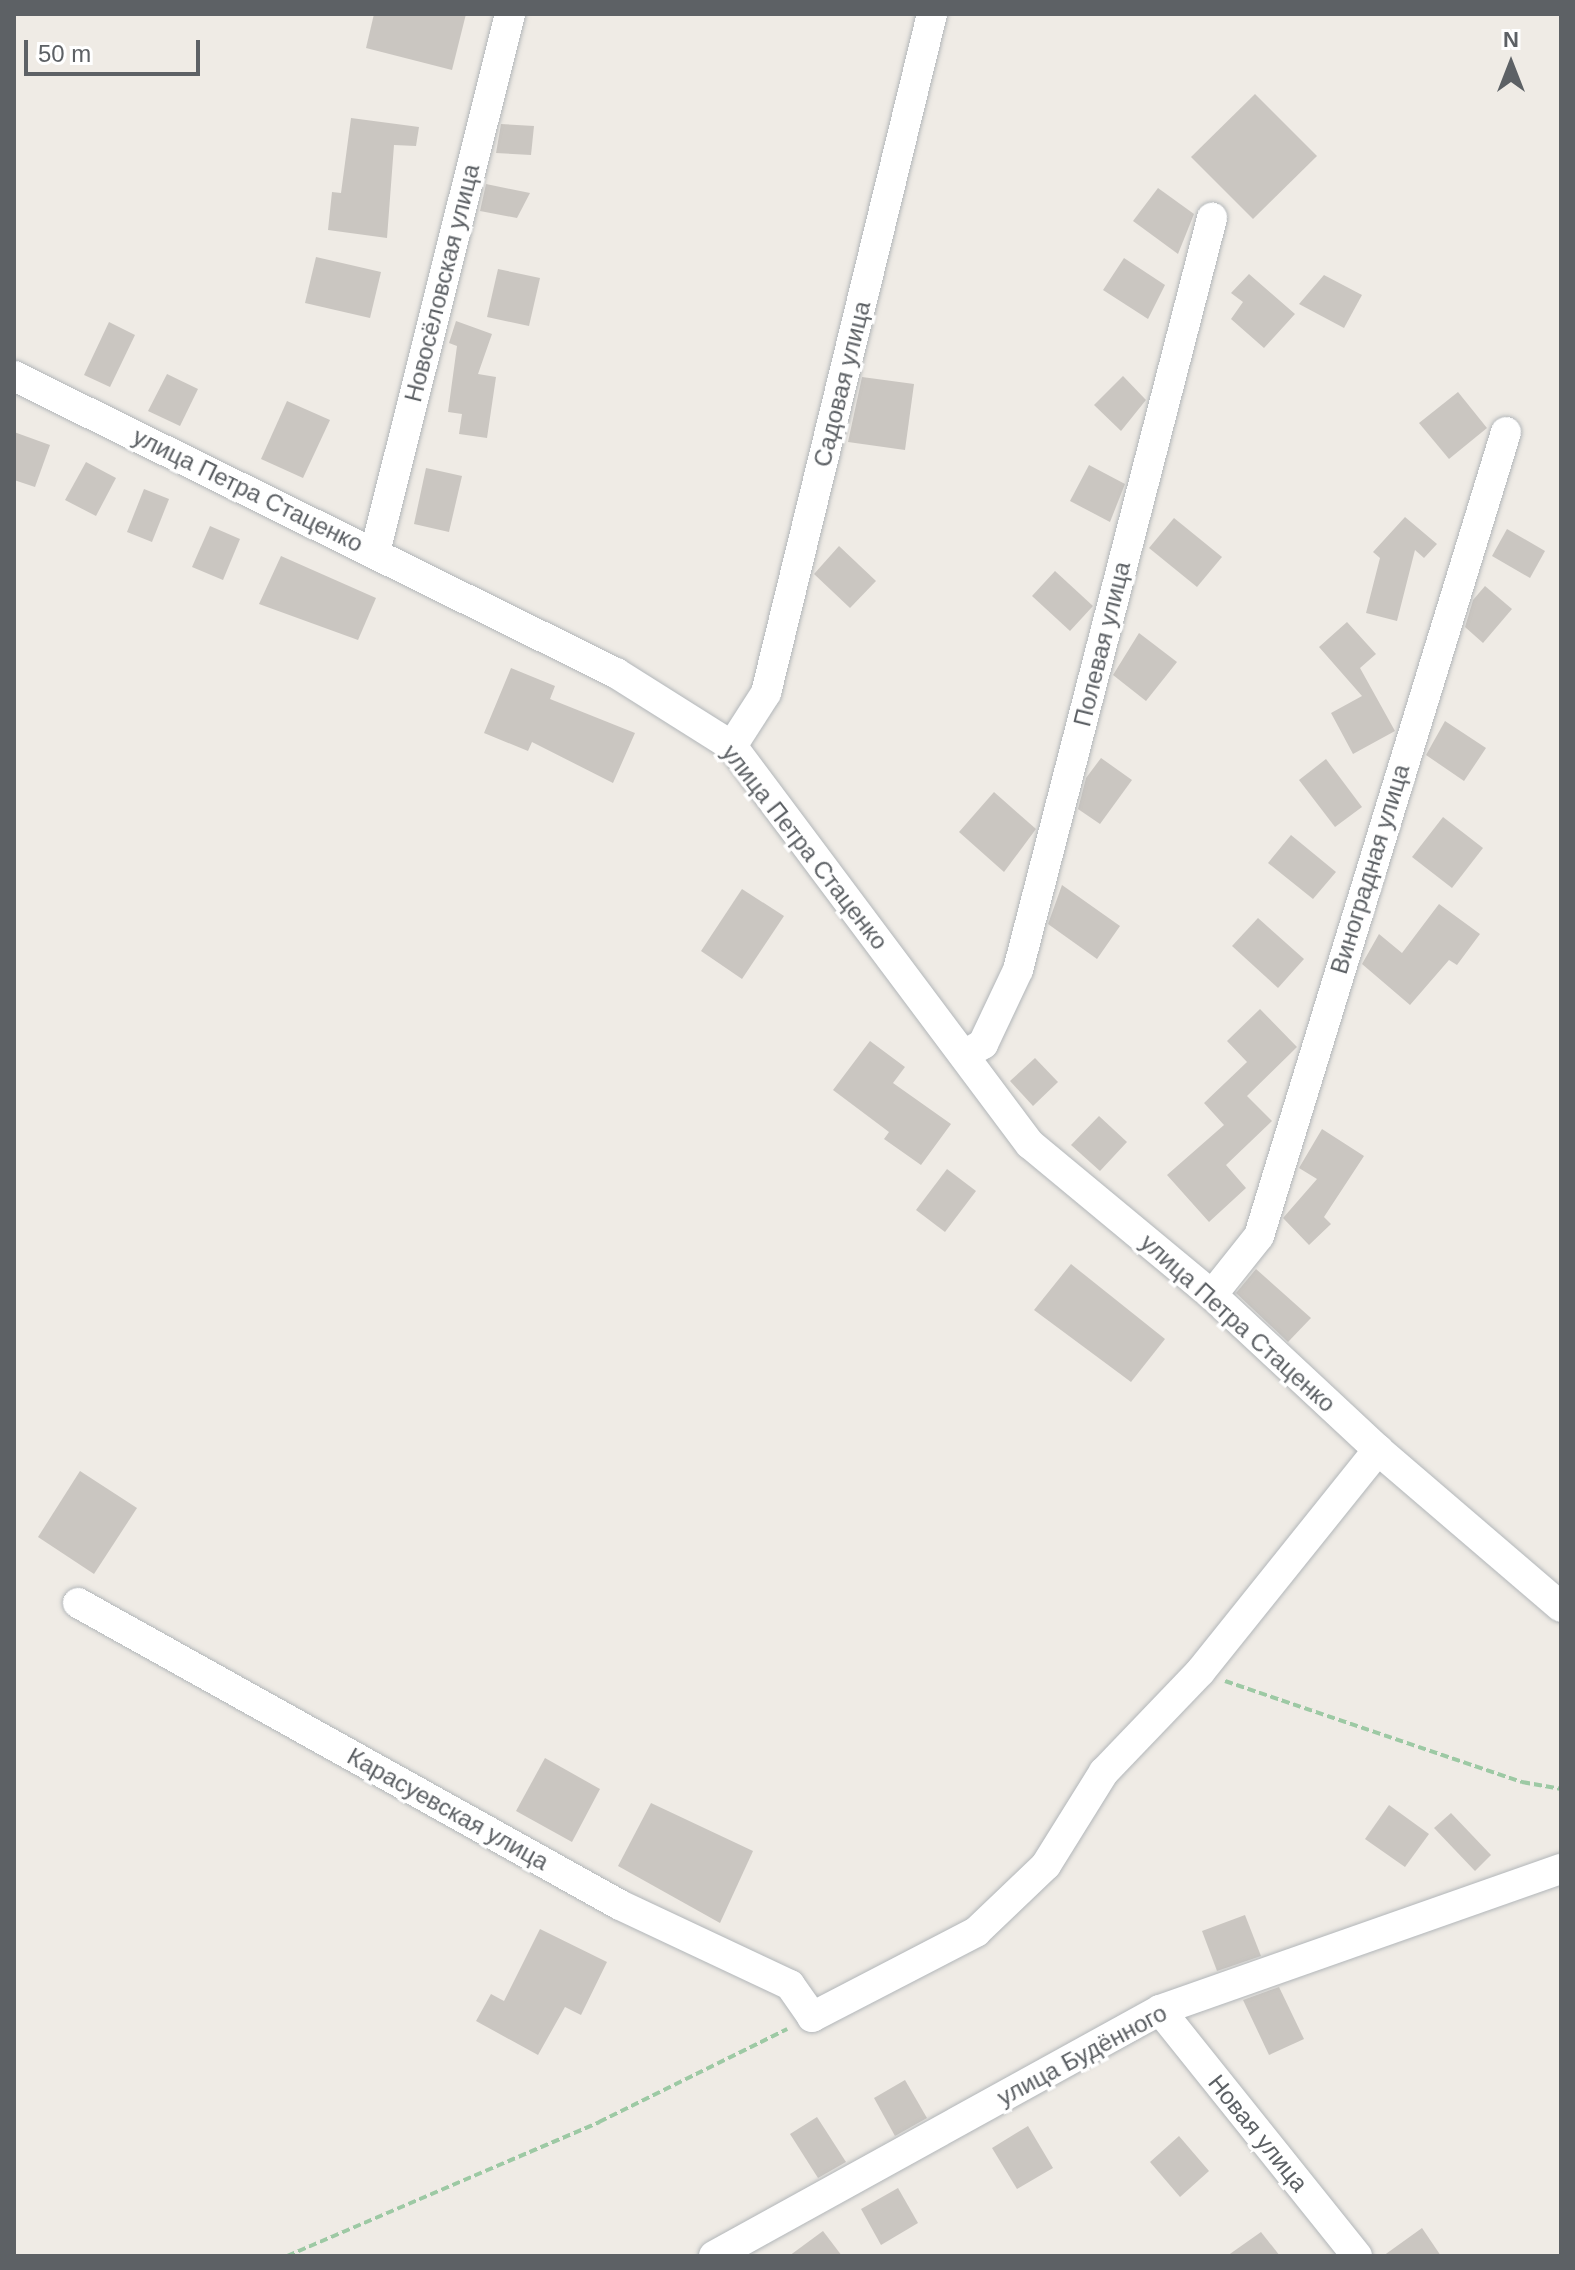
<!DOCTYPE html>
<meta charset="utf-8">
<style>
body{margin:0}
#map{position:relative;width:1575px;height:2270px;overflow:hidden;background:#efebe5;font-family:Helvetica,sans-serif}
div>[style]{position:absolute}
.building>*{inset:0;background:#cac6c1}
.path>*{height:4px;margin-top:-2px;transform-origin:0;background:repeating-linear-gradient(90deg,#9dc9a4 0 8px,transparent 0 12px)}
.roads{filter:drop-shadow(0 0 2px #b2b6b9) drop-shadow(0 0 2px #b2b6b9)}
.minor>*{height:30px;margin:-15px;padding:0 15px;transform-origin:15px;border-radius:15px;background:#fff}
span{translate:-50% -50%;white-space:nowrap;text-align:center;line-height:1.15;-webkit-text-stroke:7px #fff;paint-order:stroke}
.street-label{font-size:24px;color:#5d6165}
.frame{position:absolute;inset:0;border:16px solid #5d6165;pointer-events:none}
.north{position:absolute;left:1471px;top:24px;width:80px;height:80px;-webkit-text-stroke:6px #fff;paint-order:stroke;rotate:0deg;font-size:22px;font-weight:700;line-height:32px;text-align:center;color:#5d6165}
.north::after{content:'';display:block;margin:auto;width:28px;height:36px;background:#5d6165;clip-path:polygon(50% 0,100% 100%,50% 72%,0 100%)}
.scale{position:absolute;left:24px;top:40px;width:176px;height:36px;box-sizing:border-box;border:4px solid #5d6165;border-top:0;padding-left:10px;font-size:24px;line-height:28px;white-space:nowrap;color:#5d6165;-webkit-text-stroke:6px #fff;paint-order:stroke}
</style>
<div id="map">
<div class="building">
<div style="clip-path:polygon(374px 14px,466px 14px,452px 70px,366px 48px)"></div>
<div style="clip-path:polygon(1255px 94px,1317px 156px,1253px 219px,1191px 157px)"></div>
<div style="clip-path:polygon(351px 118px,419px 127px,416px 146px,394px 145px,387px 238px,328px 230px,332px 192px,341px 193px)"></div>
<div style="clip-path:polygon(501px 124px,534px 126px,531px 155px,496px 153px)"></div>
<div style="clip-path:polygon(486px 184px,530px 193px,517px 218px,480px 211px)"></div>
<div style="clip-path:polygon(1158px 188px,1194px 214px,1178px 254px,1133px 221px)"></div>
<div style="clip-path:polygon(316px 257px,381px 272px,370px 318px,305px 303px)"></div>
<div style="clip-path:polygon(1124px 258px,1165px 285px,1148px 319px,1103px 290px)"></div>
<div style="clip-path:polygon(498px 269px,540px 278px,529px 326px,487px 317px)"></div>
<div style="clip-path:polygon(1249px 274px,1295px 314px,1264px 348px,1231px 319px,1243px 302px,1231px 293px)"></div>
<div style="clip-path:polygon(1324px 275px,1362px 295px,1344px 328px,1299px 304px)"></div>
<div style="clip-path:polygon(456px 321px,492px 334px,478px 374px,496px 377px,487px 438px,459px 434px,462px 414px,448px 412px,457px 346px,449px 343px)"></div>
<div style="clip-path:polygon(109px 322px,135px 335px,110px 387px,84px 375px)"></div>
<div style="clip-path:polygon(167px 374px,198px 389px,180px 426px,148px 411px)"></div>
<div style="clip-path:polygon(1123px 376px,1146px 400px,1121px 431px,1094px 405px)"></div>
<div style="clip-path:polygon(862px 377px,914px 384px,905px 450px,848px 442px)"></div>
<div style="clip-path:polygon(1458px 392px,1487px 428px,1449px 459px,1419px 423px)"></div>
<div style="clip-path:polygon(287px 401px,330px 420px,303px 478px,261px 459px)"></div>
<div style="clip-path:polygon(14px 432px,50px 445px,35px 487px,14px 480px)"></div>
<div style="clip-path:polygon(86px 462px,116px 478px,96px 516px,65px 500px)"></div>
<div style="clip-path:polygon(1089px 465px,1125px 484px,1110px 522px,1070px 501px)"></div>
<div style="clip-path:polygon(426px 468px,462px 476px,449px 532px,414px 524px)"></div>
<div style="clip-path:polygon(144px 489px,169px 499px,152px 542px,127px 532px)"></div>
<div style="clip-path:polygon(1405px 517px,1437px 544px,1424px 558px,1415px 550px,1397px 621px,1366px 613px,1380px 558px,1373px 552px)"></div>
<div style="clip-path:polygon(1174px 518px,1222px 557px,1197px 587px,1149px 548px)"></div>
<div style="clip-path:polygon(210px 526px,240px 539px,223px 580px,192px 567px)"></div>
<div style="clip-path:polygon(1507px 529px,1545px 551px,1530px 578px,1492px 556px)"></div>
<div style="clip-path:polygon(839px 546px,876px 581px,850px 608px,814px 574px)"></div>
<div style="clip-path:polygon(281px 556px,376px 598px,358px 640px,259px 604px)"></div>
<div style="clip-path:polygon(1055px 571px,1093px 606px,1070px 631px,1032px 596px)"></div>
<div style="clip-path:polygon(1485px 586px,1512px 609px,1483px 643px,1465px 627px,1473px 600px)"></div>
<div style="clip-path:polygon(1347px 622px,1376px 654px,1360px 668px,1395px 731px,1353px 754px,1331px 713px,1362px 696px,1319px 647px)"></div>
<div style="clip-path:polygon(1139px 633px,1177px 662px,1146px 701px,1113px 675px)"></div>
<div style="clip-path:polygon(511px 668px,555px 686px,550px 699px,635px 733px,613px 783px,532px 742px,528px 751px,484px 733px)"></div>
<div style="clip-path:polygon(1445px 721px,1486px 748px,1464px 781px,1426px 755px)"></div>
<div style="clip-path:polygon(1101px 758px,1132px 780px,1100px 824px,1078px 809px,1086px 778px)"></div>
<div style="clip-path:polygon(1326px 759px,1362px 807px,1335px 827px,1299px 780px)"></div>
<div style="clip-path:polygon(994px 792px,1036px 829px,1004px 872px,959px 832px)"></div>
<div style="clip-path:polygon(1443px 817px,1483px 848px,1452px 888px,1412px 857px)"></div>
<div style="clip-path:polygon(1291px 835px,1336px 872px,1313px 899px,1268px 863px)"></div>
<div style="clip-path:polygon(1062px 885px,1120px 926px,1097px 959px,1048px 924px)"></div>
<div style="clip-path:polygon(742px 889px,784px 916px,742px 979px,701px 951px)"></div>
<div style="clip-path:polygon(1439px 904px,1480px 934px,1457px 965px,1449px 960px,1410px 1005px,1362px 964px,1379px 934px,1402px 953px)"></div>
<div style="clip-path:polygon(1258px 918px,1304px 959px,1278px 988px,1232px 946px)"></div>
<div style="clip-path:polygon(1260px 1009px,1297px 1047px,1247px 1096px,1272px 1121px,1226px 1165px,1246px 1188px,1209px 1222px,1167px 1175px,1224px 1125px,1204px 1103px,1247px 1062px,1227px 1041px)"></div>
<div style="clip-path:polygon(870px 1041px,905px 1067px,893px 1083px,951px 1124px,921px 1165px,884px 1139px,889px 1132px,833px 1090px)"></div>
<div style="clip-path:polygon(1035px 1058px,1058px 1082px,1033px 1106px,1010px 1081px)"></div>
<div style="clip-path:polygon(1099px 1116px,1127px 1142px,1100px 1171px,1071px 1145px)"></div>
<div style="clip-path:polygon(1322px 1129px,1364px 1156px,1324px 1217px,1331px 1224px,1309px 1245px,1283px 1218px,1317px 1179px,1299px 1168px)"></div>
<div style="clip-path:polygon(947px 1169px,976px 1191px,945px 1232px,916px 1210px)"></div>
<div style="clip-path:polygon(1071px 1264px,1165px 1339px,1131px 1382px,1034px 1310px)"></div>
<div style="clip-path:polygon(1256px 1269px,1311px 1318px,1288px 1342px,1236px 1293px)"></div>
<div style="clip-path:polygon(80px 1471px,137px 1508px,94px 1574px,38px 1537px)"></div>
<div style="clip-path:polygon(545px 1758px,600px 1789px,572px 1842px,516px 1811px)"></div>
<div style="clip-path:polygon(651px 1803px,753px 1851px,720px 1923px,618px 1866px)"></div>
<div style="clip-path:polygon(1389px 1805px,1429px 1834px,1405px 1867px,1365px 1839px)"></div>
<div style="clip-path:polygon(1451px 1813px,1491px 1855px,1475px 1871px,1434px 1828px)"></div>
<div style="clip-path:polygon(1245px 1915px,1261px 1956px,1217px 1971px,1202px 1931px)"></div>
<div style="clip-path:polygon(540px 1929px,607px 1962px,581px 2015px,565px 2007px,538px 2055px,476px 2021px,491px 1994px,504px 2001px)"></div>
<div style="clip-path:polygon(1279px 1987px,1304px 2039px,1269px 2055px,1243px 2000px)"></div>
<div style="clip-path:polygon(905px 2080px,927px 2118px,895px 2136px,874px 2098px)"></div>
<div style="clip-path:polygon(817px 2117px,846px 2162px,818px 2178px,790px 2134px)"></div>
<div style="clip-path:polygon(1028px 2126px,1053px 2168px,1017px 2189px,992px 2148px)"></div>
<div style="clip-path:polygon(1179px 2136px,1209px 2171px,1180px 2197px,1150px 2162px)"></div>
<div style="clip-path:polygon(898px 2188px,918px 2223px,881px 2245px,861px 2209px)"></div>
<div style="clip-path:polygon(1422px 2228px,1441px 2256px,1383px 2256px)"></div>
<div style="clip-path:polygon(823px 2231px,842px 2256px,789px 2256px)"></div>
<div style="clip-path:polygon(1261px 2232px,1280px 2256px,1227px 2256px)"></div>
</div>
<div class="path">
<div style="left:1225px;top:1681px;width:314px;rotate:18.8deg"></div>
<div style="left:1522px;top:1782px;width:40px;rotate:10deg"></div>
<div style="left:287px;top:2256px;width:340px;rotate:-23.2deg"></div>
<div style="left:599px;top:2122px;width:210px;rotate:-26.3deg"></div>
</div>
<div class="roads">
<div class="minor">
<div style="left:14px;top:376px;width:671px;rotate:26.26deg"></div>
<div style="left:616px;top:673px;width:137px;rotate:32.2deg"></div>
<div style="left:732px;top:746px;width:497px;rotate:53.2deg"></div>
<div style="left:1030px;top:1144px;width:236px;rotate:39.7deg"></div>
<div style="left:1212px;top:1295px;width:227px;rotate:43deg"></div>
<div style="left:1378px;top:1450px;width:241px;rotate:40.6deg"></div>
<div style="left:375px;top:552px;width:555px;rotate:-75.91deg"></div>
<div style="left:732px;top:746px;width:63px;rotate:-57.3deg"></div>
<div style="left:766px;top:693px;width:699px;rotate:-76.26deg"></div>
<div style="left:964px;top:1055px;width:22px;rotate:-30deg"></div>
<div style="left:983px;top:1044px;width:82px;rotate:-64.7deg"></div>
<div style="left:1018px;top:970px;width:777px;rotate:-75.53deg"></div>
<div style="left:1212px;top:1295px;width:75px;rotate:-51.5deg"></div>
<div style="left:1259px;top:1236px;width:841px;rotate:-72.92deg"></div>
<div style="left:78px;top:1603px;width:620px;rotate:29.13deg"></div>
<div style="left:620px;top:1905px;width:188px;rotate:25.2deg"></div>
<div style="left:790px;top:1985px;width:39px;rotate:55deg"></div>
<div style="left:812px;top:2017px;width:185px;rotate:-27.4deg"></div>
<div style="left:976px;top:1932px;width:97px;rotate:-43.7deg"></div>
<div style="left:1046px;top:1865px;width:110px;rotate:-58.1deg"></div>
<div style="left:1104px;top:1772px;width:139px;rotate:-46.2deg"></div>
<div style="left:1200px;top:1672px;width:285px;rotate:-51.3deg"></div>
<div style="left:1160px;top:2010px;width:315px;rotate:51.3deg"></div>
<div style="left:714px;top:2256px;width:509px;rotate:-28.88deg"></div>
<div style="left:1160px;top:2010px;width:425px;rotate:-19.4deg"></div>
</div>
</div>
<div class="street-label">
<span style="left:442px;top:283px;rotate:-76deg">Новосёловская улица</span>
<span style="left:842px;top:384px;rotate:-76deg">Садовая улица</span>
<span style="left:248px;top:490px;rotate:26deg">улица Петра Стаценко</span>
<span style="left:1102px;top:644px;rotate:-76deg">Полевая улица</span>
<span style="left:805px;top:847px;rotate:52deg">улица Петра Стаценко</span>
<span style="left:1370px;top:869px;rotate:-73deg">Виноградная улица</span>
<span style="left:1238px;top:1323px;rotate:42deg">улица Петра Стаценко</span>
<span style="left:448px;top:1809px;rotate:29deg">Карасуевская улица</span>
<span style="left:1082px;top:2055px;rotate:-28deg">улица Будённого</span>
<span style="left:1258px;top:2133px;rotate:51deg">Новая улица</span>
</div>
<div class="frame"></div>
<div class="north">N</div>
<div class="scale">50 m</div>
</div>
